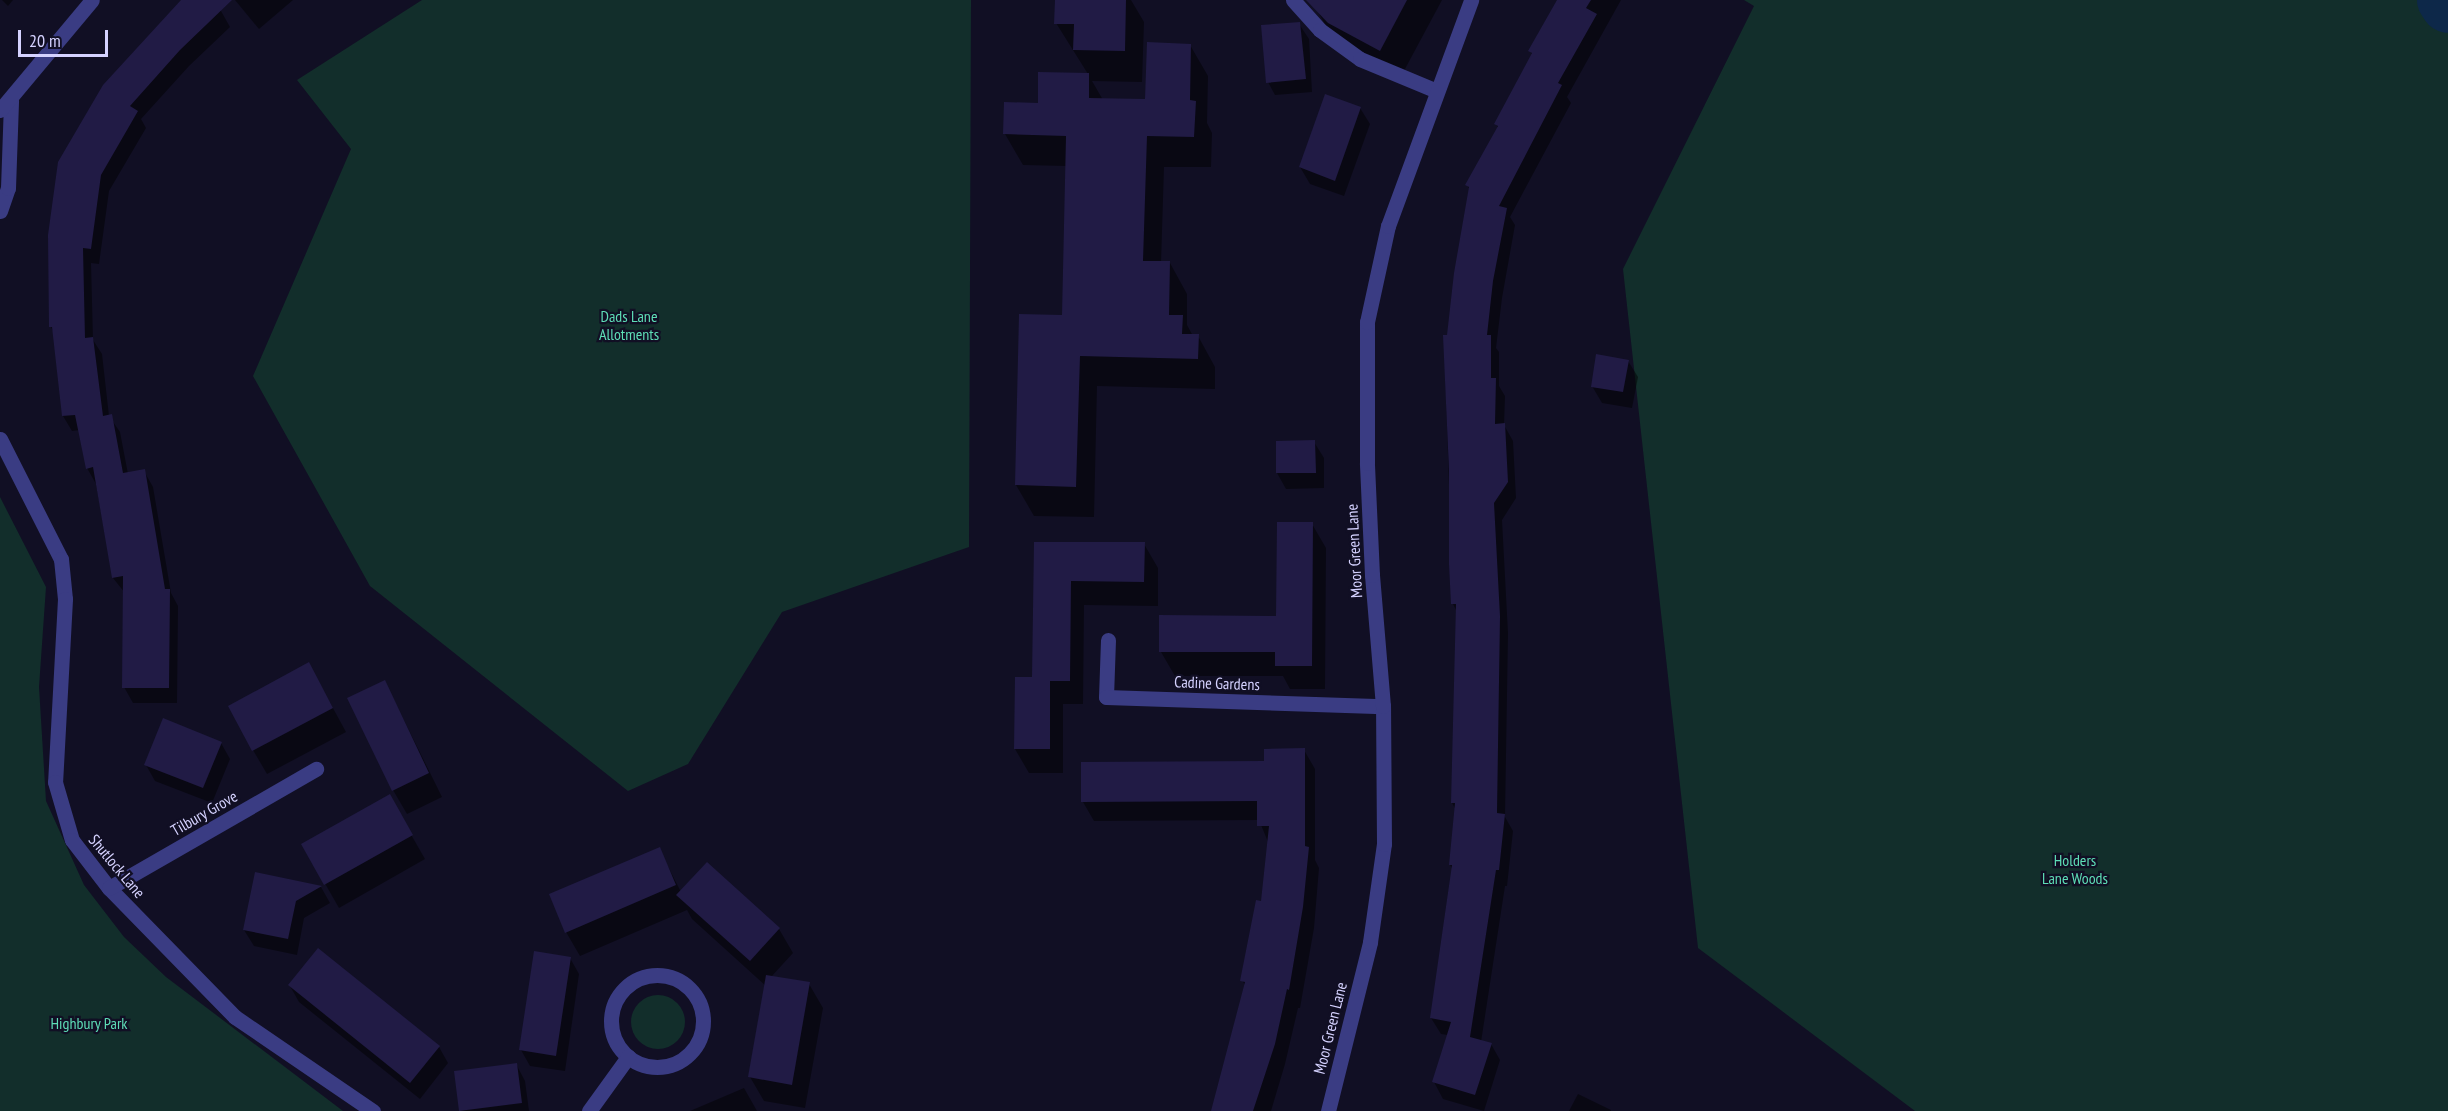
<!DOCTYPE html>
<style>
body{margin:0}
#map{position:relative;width:2448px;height:1111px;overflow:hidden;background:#110f24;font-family:"PT Sans Narrow",sans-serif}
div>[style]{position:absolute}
.green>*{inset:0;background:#122e2b}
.round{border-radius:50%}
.shadow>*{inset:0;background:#0007}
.river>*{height:54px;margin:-27px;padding:0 27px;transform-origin:27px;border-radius:27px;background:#0d2849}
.building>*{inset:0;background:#211b45}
.minor>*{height:15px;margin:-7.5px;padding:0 7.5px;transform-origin:7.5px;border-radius:7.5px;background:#3a3c83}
.minor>.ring{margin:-7.5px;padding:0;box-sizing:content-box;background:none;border:15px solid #3a3c83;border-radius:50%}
.tertiary>*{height:15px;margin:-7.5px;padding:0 7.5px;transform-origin:7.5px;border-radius:7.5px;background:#3a3c83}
span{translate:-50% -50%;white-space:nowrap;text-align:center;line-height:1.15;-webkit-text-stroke:4.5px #110f24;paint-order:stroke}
.park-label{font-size:16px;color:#5edeb7}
.street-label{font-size:16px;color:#d5d2ff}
.scale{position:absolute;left:18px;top:30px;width:90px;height:27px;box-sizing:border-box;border:3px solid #d5d2ff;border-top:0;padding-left:8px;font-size:18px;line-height:21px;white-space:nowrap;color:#d5d2ff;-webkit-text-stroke:4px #110f24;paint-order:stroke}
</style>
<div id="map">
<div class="green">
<div style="clip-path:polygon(422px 0,971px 0,969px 547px,782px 612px,688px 764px,628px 791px,370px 586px,253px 376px,351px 149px,297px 80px)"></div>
<div style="clip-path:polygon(1744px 0,2444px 0,2448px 7px,2448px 1111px,1915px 1111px,1698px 948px,1623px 269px,1754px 6px)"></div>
<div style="clip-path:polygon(0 497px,46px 587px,39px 687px,46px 801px,84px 885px,124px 937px,166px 977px,343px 1111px,0 1111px)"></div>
<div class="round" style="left:631px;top:995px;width:54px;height:54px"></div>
</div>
<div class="shadow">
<div style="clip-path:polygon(2px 0,13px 0,8px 6px)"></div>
<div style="clip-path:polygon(184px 0,209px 0,221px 11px,230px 27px,189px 66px,141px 119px,146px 128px,109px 191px,99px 264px,91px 263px,93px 340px,102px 354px,109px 416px,120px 432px,128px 474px,144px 471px,153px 487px,171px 593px,178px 606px,177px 703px,133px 703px,124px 687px,125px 593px,113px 578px,96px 484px,87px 468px,80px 430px,72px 431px,63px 416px,54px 333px,51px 327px,50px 236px)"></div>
<div style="clip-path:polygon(235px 0,293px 0,259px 29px)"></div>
<div style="clip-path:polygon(1056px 0,1131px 0,1144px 22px,1142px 82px,1092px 81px,1103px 100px,1146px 101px,1190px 45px,1208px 76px,1207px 123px,1212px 133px,1211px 167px,1164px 167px,1161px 263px,1170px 263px,1187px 294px,1187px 325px,1193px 336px,1198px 336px,1215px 367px,1215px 389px,1097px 386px,1094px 517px,1034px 516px,1016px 485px,1063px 316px,1067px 166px,1023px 165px,1005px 134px,1039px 105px,1088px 74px,1056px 23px)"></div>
<div style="clip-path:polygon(1323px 0,1442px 0,1398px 82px,1335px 42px,1317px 10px)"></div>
<div style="clip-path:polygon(1558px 0,1621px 0,1567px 97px,1571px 103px,1510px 217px,1515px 225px,1502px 298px,1496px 348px,1499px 352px,1499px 386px,1505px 396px,1504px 425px,1513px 441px,1516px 498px,1502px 520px,1508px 633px,1505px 817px,1513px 831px,1507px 886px,1505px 886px,1481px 1042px,1491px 1044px,1500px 1060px,1484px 1111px,1443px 1099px,1434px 1082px,1448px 1035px,1441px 1034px,1431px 1018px,1453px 870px,1450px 865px,1456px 810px,1452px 803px,1457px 612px,1453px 604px,1444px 336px,1448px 336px,1470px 190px,1467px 185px,1498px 128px,1496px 124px,1533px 56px,1530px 51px)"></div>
<div style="clip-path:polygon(1299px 24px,1309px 39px,1312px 92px,1275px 95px,1268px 82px)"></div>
<div style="clip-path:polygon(1360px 108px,1370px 124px,1344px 196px,1310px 184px,1300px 167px)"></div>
<div style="clip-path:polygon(1628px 361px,1638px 377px,1632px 408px,1602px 403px,1592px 386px)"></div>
<div style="clip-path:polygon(1314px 442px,1324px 458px,1324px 488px,1286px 489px,1277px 473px)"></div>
<div style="clip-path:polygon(1312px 524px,1326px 548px,1325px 689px,1290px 689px,1283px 676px,1175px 676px,1161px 652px,1278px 617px)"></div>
<div style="clip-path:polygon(1035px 543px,1144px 544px,1158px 568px,1158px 606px,1084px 605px,1083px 704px,1063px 704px,1063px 773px,1029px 773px,1015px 749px,1034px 679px)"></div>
<div style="clip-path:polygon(385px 682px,442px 797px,407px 814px,393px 790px)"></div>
<div style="clip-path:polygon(322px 688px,346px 732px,267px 774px,253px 750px)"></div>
<div style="clip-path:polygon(221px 743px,230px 759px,212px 803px,155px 781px,146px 765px)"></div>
<div style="clip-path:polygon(1304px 750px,1315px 769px,1315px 860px,1319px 868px,1314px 928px,1300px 1008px,1298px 1008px,1285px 1064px,1271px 1111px,1213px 1111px,1246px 987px,1242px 980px,1262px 903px,1268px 842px,1259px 820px,1094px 821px,1083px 802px,1265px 763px)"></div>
<div style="clip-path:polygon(389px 796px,425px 859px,339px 908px,303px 845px)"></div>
<div style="clip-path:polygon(659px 849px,681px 892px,779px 929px,793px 953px,771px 977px,809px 984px,823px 1008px,805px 1108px,764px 1101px,750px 1077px,766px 986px,692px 919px,687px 910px,580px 956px,566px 932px)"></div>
<div style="clip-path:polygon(256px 874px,321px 887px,330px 903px,304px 918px,297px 955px,254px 946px,244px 930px)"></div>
<div style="clip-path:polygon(318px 950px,439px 1047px,448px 1063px,420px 1099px,299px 1002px,290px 986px)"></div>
<div style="clip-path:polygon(570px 958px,579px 974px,565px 1071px,530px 1066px,521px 1050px)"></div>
<div style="clip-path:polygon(516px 1064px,525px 1081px,529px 1111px,460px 1111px,455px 1072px)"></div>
<div style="clip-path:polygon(744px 1088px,757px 1111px,690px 1111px)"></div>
<div style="clip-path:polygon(1578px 1094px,1611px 1110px,1611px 1111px,1569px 1111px)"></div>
</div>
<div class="river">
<div style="left:2444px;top:0;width:7px;rotate:56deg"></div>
</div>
<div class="building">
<div style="clip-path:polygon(181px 0,232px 0,180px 50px,130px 106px,138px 111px,101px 175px,91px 249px,83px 248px,85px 338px,93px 337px,103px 416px,112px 414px,123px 473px,145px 469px,165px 589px,170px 589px,169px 688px,122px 688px,123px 576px,112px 578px,93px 467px,86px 469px,75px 415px,62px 416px,52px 327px,49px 327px,48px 235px,58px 162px,103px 85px)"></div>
<div style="clip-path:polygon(1055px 0,1126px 0,1125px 51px,1073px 50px,1074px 24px,1054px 24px)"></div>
<div style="clip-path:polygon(1306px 0,1407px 0,1380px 51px,1328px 23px)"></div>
<div style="clip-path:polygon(1557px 0,1591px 0,1586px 8px,1597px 14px,1558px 83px,1562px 85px,1499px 206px,1507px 208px,1493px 281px,1487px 335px,1491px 335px,1491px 378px,1496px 378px,1495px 424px,1505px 423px,1508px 482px,1494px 503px,1500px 616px,1497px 813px,1505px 814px,1499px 870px,1496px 870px,1470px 1037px,1492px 1043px,1475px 1095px,1432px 1082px,1451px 1022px,1430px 1018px,1452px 865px,1449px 865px,1455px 803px,1451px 803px,1456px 604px,1451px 604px,1449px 564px,1449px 471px,1443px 335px,1447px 335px,1454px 273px,1469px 187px,1465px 185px,1498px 126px,1494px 124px,1532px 53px,1528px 51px)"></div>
<div style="clip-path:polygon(1300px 22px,1306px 79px,1266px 83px,1261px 25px)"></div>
<div style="clip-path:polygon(1147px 42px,1191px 44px,1190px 100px,1196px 101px,1194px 137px,1147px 136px,1143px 261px,1170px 261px,1169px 315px,1183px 315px,1182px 334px,1199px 334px,1198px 359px,1080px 356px,1076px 487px,1015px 485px,1019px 314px,1062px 315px,1066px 136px,1003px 134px,1004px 102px,1038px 103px,1038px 72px,1089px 73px,1089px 98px,1145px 99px)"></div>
<div style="clip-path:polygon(1325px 94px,1361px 107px,1335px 181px,1299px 167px)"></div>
<div style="clip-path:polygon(1596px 354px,1629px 360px,1623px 392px,1591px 387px)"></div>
<div style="clip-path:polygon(1315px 440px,1316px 473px,1276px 473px,1276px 441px)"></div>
<div style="clip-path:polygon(1277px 522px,1313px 522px,1312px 666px,1275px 666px,1275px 652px,1159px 652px,1159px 615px,1276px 616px)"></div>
<div style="clip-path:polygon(1034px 542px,1145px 542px,1144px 582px,1071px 581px,1070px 681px,1050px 681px,1050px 749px,1014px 749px,1015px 677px,1032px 677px)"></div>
<div style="clip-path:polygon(309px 662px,333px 708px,252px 751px,228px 706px)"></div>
<div style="clip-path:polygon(385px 680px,429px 773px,392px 791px,347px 698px)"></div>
<div style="clip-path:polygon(163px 718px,222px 742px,203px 788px,144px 765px)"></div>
<div style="clip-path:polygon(1305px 748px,1305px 846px,1309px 847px,1303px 907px,1289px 990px,1287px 989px,1275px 1044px,1253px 1111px,1211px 1111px,1245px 982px,1240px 981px,1256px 900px,1261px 901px,1269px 826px,1257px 826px,1257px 801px,1081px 802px,1081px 762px,1264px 761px,1264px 749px)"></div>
<div style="clip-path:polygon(390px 794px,413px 835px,324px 885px,301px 844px)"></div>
<div style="clip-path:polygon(660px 847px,676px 885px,565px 933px,549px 894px)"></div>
<div style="clip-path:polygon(707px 862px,780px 928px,750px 961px,676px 895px)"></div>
<div style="clip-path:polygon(255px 872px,322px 886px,296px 901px,288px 939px,243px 930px)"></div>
<div style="clip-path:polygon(318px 948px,440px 1046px,410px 1083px,288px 985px)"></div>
<div style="clip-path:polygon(534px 951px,571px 957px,556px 1056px,519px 1050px)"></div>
<div style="clip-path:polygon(766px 975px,810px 982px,792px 1085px,748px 1077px)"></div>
<div style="clip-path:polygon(517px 1063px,522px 1103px,459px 1111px,454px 1071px)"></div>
</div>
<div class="minor">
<div style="left:1293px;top:0;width:40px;rotate:48deg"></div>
<div style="left:1320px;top:30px;width:49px;rotate:35.9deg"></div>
<div style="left:1360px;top:59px;width:83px;rotate:22.6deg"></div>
<div style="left:0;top:211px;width:24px;rotate:-71deg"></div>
<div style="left:8px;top:188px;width:88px;rotate:-88deg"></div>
<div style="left:0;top:439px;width:135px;rotate:63.1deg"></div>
<div style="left:61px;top:559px;width:40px;rotate:84.3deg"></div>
<div style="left:65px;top:599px;width:183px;rotate:93.1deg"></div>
<div style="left:55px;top:782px;width:60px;rotate:73.7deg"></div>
<div style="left:72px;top:840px;width:61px;rotate:52.4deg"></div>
<div style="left:109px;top:888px;width:180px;rotate:45.7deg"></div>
<div style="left:235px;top:1017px;width:167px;rotate:34.3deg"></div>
<div style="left:1108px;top:640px;width:57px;rotate:92deg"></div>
<div style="left:1106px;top:697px;width:277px;rotate:1.9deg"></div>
<div style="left:109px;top:888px;width:239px;rotate:-29.9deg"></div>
<div class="ring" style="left:611px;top:975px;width:77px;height:77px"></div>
<div style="left:589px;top:1111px;width:67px;rotate:-54.2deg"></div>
<div style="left:1328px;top:1111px;width:174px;rotate:-76deg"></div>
<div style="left:1370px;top:942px;width:99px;rotate:-81.9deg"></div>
<div style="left:1384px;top:844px;width:138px;rotate:-90.4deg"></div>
<div style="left:1383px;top:706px;width:131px;rotate:-94.8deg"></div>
<div style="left:1372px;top:575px;width:112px;rotate:-92.6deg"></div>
<div style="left:1367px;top:463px;width:141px;rotate:-90deg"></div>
<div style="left:1367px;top:322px;width:98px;rotate:-77.7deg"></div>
<div style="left:1388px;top:226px;width:241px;rotate:-69.8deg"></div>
</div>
<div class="tertiary">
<div style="left:0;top:110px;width:143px;rotate:-50.1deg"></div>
</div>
<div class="park-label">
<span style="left:629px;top:325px">Dads Lane<br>Allotments</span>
<span style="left:2075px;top:869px">Holders<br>Lane Woods</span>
<span style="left:89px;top:1023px">Highbury Park</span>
</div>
<div class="street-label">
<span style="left:1354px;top:551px;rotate:-93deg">Moor Green Lane</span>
<span style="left:1217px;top:683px;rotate:2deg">Cadine Gardens</span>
<span style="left:204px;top:813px;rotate:-30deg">Tilbury Grove</span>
<span style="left:117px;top:866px;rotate:50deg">Shutlock Lane</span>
<span style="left:1330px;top:1028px;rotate:-76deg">Moor Green Lane</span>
</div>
<div class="scale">20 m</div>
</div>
